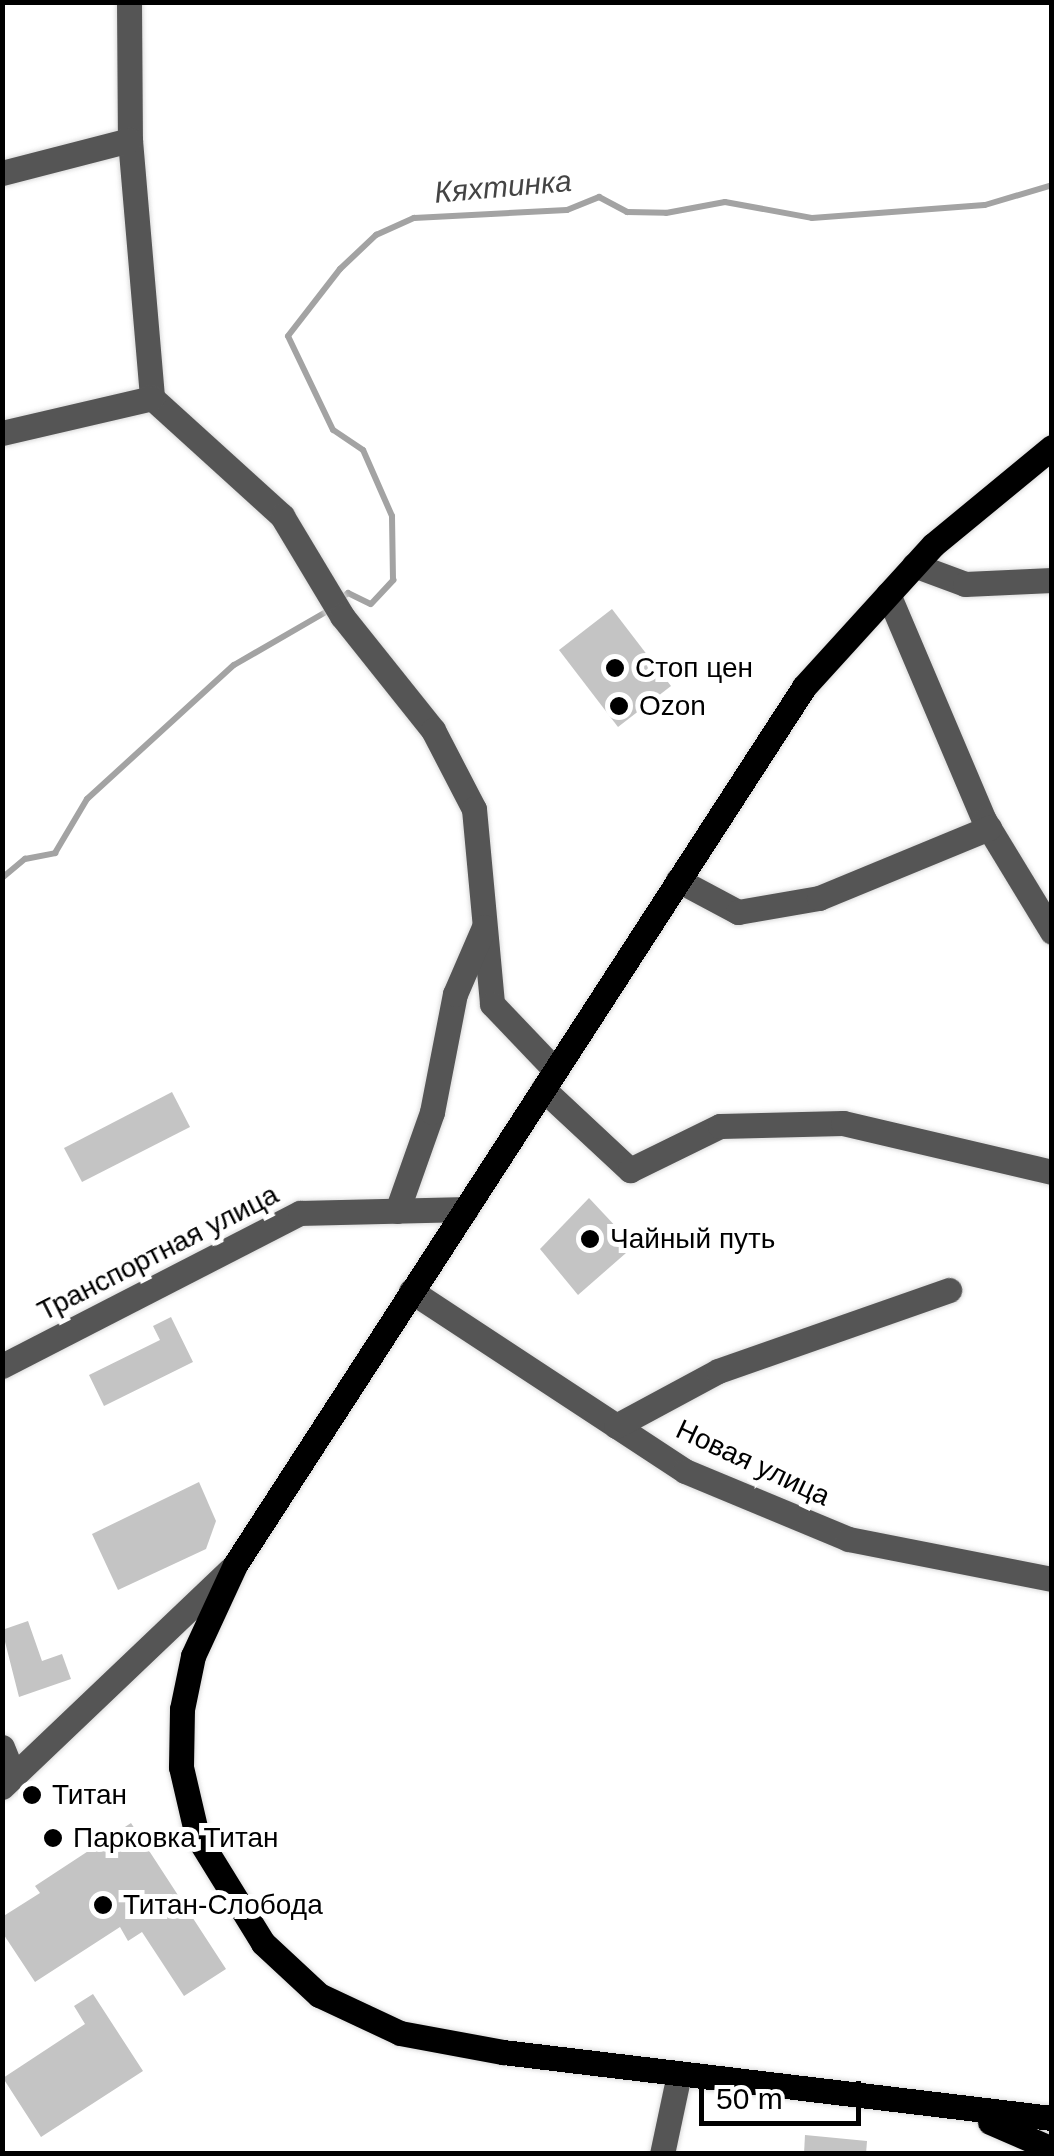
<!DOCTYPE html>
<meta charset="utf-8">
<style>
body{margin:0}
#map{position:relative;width:1054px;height:2156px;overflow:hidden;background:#fff;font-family:Helvetica,sans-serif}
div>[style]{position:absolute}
.stream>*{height:6px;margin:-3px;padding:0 3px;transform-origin:3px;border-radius:3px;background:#a3a3a3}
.building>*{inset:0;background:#c4c4c4}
.roads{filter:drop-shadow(0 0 2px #dbdbdb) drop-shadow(0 0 2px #dbdbdb)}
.minor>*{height:25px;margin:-12.5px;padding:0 12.5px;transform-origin:12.5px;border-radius:12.5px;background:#555}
.major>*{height:25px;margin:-12.5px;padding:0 12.5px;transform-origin:12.5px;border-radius:12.5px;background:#000}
.dots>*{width:28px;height:28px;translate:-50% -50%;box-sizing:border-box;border:5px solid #fff;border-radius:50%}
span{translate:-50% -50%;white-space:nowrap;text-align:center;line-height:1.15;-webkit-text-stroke:10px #fff;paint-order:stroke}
.poi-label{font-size:28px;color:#000}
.left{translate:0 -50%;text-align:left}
.street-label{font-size:28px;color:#000}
.water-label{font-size:30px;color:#444;font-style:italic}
.frame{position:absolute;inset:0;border:5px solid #000;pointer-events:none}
.scale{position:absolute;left:699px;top:2081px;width:162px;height:45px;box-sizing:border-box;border:5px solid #000;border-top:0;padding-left:12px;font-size:30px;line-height:35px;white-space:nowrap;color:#000;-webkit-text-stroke:8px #fff;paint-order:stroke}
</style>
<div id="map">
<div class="stream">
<div style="left:338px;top:601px;width:13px;rotate:-39deg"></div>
<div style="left:348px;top:593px;width:25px;rotate:26deg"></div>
<div style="left:371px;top:604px;width:33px;rotate:-47deg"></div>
<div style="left:393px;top:580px;width:64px;rotate:-90.9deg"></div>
<div style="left:392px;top:516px;width:72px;rotate:-113.7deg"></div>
<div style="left:363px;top:450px;width:36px;rotate:-146deg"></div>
<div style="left:333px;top:430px;width:104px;rotate:-115.6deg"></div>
<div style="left:288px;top:336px;width:85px;rotate:-52.2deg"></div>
<div style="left:340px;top:269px;width:50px;rotate:-43.4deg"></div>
<div style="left:376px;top:235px;width:42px;rotate:-24.1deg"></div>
<div style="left:414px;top:218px;width:153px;rotate:-3deg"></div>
<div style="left:567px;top:210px;width:35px;rotate:-22deg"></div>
<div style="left:599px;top:197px;width:32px;rotate:28deg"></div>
<div style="left:627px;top:212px;width:39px;rotate:1deg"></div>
<div style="left:666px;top:213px;width:60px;rotate:-10.6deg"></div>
<div style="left:725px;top:202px;width:88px;rotate:10.4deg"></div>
<div style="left:812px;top:218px;width:173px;rotate:-4.3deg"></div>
<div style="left:985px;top:205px;width:70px;rotate:-16.6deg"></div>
<div style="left:2px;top:878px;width:30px;rotate:-40deg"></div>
<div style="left:25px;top:859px;width:31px;rotate:-11deg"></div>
<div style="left:55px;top:853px;width:63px;rotate:-59.3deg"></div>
<div style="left:87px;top:799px;width:199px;rotate:-42.4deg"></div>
<div style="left:234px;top:665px;width:104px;rotate:-30deg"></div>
</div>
<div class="building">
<div style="clip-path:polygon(612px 609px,671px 686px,618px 727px,559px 650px)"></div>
<div style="clip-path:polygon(172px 1092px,190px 1127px,82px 1182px,64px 1148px)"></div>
<div style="clip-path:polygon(589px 1198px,634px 1246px,578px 1295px,540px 1249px)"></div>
<div style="clip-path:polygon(171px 1317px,193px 1362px,104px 1406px,89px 1375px,160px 1340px,153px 1326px)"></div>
<div style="clip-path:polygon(199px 1482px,216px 1521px,206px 1549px,118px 1590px,92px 1534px)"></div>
<div style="clip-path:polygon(28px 1621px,42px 1661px,62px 1654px,71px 1679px,19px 1697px,2px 1630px)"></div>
<div style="clip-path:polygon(131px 1823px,226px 1969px,184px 1996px,142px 1932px,128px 1941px,120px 1927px,35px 1982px,2px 1932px,2px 1917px,40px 1893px,35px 1886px)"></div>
<div style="clip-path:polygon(93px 1994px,143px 2071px,41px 2137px,3px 2078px,85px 2024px,74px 2006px)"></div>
<div style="clip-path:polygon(805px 2135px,867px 2141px,866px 2154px,804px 2154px)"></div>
</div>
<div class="roads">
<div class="minor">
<div style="left:129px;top:2px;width:138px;rotate:89.6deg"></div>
<div style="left:130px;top:140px;width:259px;rotate:85.1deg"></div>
<div style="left:152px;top:398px;width:176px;rotate:42.2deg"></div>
<div style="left:282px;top:516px;width:117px;rotate:59deg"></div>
<div style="left:342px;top:616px;width:146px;rotate:51.4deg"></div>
<div style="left:433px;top:730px;width:89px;rotate:62.6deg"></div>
<div style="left:474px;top:809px;width:196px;rotate:84.7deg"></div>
<div style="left:492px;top:1004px;width:91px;rotate:46.3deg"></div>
<div style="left:2px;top:173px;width:132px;rotate:-14.5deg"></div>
<div style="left:2px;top:433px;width:154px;rotate:-13.1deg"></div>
<div style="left:914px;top:565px;width:54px;rotate:20.4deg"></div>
<div style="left:965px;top:584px;width:87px;rotate:-2.6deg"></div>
<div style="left:888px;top:594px;width:246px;rotate:67deg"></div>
<div style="left:984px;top:820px;width:131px;rotate:58.7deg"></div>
<div style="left:678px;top:880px;width:68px;rotate:28.1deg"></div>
<div style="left:738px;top:912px;width:82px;rotate:-9.8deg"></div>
<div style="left:819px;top:898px;width:184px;rotate:-22.4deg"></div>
<div style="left:543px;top:1089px;width:119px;rotate:43deg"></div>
<div style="left:630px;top:1170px;width:100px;rotate:-26.1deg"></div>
<div style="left:720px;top:1126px;width:123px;rotate:-1.4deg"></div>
<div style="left:843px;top:1123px;width:215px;rotate:13.2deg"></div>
<div style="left:397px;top:1211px;width:105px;rotate:-70.5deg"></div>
<div style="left:432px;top:1112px;width:120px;rotate:-79deg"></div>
<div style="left:455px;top:994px;width:73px;rotate:-66.6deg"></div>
<div style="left:411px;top:1291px;width:328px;rotate:33.3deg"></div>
<div style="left:685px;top:1471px;width:177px;rotate:22.6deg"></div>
<div style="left:848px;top:1539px;width:208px;rotate:11.1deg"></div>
<div style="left:2px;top:1366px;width:335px;rotate:-27.2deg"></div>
<div style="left:300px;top:1213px;width:166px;rotate:-1.4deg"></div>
<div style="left:616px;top:1426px;width:116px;rotate:-28.3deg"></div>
<div style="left:718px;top:1371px;width:245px;rotate:-19.3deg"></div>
<div style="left:2px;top:1747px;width:32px;rotate:68deg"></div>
<div style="left:2px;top:1787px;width:315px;rotate:-43.6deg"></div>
<div style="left:662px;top:2154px;width:82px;rotate:-78deg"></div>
</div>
<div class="major">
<div style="left:1052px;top:447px;width:154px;rotate:140.5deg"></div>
<div style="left:933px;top:545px;width:192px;rotate:132.3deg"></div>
<div style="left:804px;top:687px;width:1046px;rotate:122.95deg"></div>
<div style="left:235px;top:1565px;width:100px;rotate:114.8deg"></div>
<div style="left:193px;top:1656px;width:54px;rotate:101.7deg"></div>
<div style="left:182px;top:1709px;width:58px;rotate:91deg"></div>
<div style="left:181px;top:1767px;width:71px;rotate:76.9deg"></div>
<div style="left:197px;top:1836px;width:126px;rotate:58.3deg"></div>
<div style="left:263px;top:1943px;width:76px;rotate:42.9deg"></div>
<div style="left:319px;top:1995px;width:89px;rotate:25.1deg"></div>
<div style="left:400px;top:2033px;width:105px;rotate:10.5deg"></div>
<div style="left:503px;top:2052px;width:553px;rotate:6.86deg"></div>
<div style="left:990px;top:2122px;width:68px;rotate:23.5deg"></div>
</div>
</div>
<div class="dots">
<div style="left:615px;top:668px;background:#000"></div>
<div style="left:619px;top:706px;background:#000"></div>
<div style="left:590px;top:1239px;background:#000"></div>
<div style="left:32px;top:1795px;background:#000"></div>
<div style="left:53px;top:1838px;background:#000"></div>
<div style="left:103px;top:1905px;background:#000"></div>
</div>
<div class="poi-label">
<span class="left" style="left:635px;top:668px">Стоп цен</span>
<span class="left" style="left:639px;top:706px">Ozon</span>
<span class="left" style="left:610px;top:1239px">Чайный путь</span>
<span class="left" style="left:52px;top:1795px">Титан</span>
<span class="left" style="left:73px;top:1838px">Парковка Титан</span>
<span class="left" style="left:123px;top:1905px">Титан-Слобода</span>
</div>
<div class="street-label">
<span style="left:158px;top:1253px;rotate:-27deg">Транспортная улица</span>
<span style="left:753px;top:1463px;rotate:25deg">Новая улица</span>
</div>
<div class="water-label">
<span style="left:503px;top:187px;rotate:-5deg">Кяхтинка</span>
</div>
<div class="frame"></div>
<div class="scale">50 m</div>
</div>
